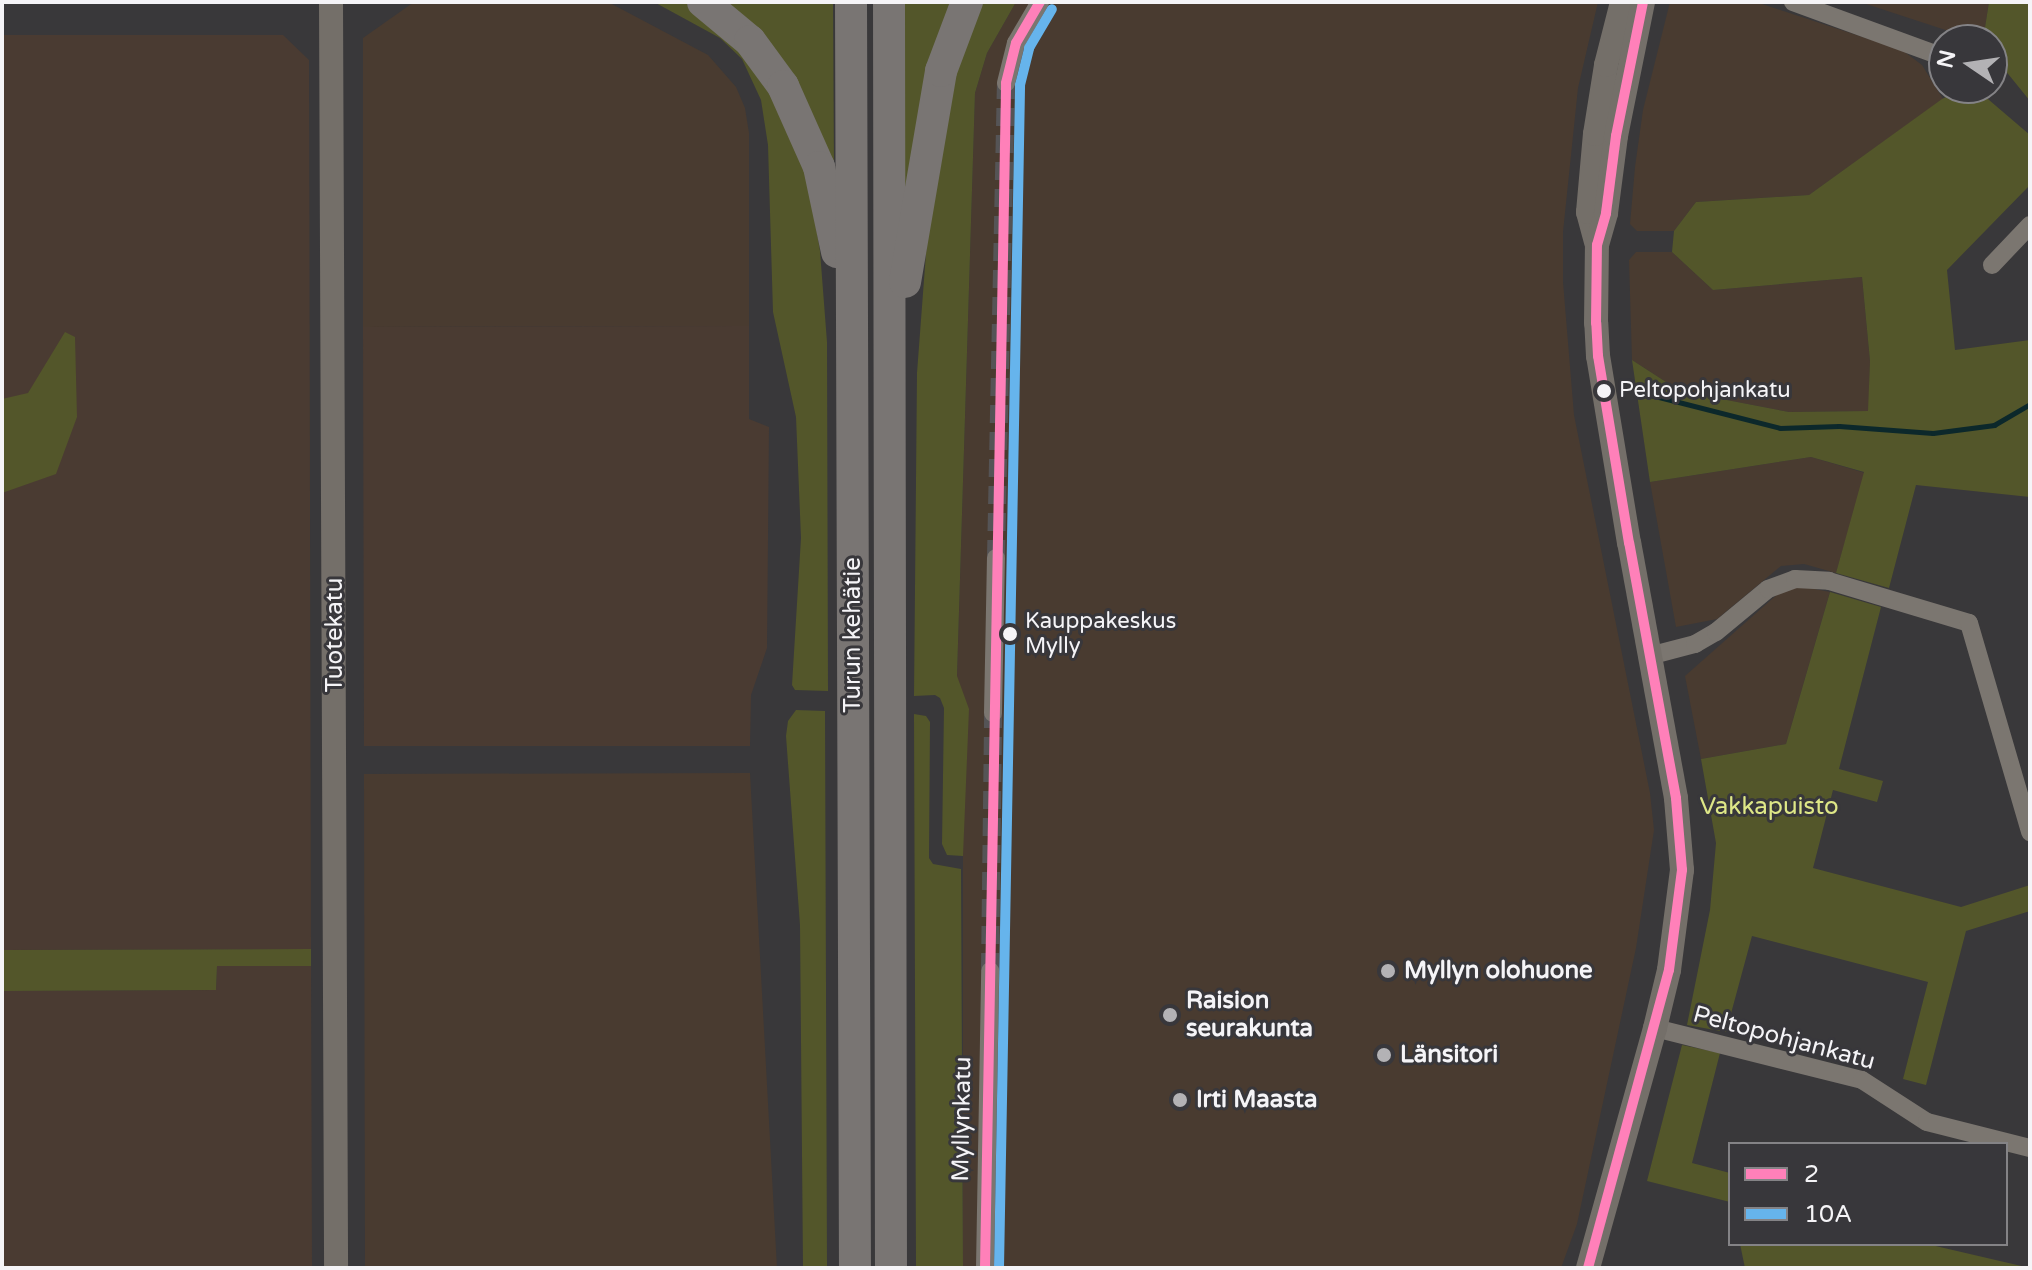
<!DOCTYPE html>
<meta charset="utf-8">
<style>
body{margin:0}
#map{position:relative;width:2032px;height:1270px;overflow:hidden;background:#39383a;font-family:"Varela Round",sans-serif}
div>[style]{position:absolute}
.commercial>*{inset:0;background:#493b30}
.industrial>*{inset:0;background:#4a3b32}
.green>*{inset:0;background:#53562a}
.stream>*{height:5px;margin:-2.5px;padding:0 2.5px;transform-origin:2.5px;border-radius:2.5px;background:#0c282b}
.street-tunnel>*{height:18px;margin-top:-9px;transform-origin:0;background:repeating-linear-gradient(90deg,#555456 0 18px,transparent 0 27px)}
.street>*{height:18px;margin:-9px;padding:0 9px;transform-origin:9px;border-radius:9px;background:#7b7670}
.secondary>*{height:24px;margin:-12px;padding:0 12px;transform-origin:12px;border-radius:12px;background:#746f69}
.highway>*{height:32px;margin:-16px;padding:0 16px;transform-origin:16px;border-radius:16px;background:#797573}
.bus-1>*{height:10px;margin:-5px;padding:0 5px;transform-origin:5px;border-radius:5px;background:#ff80b9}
.bus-2>*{height:10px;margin:-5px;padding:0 5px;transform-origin:5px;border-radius:5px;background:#66b4ec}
.dots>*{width:22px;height:22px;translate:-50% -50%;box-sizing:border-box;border:4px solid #38373b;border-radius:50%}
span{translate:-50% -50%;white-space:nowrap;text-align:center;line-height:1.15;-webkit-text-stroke:6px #38373b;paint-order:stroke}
.bus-label{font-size:22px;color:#f5f4f7}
.left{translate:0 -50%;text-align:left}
.street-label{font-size:24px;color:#f5f4f7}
.park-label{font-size:24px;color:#dee787}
.poi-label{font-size:24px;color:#f5f4f7;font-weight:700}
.frame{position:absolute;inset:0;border:4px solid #f5f4f7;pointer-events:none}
.legend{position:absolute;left:1728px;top:1142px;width:280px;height:104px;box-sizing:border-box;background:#38373b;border:2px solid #848386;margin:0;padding:10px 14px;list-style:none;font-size:24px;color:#f5f4f7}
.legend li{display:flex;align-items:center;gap:16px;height:40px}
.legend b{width:40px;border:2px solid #848386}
.north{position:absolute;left:1928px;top:24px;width:80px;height:80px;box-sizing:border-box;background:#38373b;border:2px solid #848386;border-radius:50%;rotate:283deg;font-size:22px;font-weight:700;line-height:32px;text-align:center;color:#f5f4f7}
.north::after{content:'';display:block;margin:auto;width:28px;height:36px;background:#b3b2b5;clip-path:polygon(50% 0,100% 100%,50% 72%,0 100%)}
</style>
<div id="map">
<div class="commercial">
<div style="clip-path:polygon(414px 2px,608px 2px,708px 55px,736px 87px,745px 108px,749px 133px,749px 326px,363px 327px,363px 38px)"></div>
<div style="clip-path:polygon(1016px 2px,1598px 2px,1578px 88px,1563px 232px,1563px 282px,1574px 415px,1650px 793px,1654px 830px,1636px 948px,1577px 1224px,1561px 1268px,963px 1268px,963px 856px,957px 677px,975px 93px,987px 53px)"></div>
<div style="clip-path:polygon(1670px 2px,1756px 2px,1902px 50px,1922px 65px,1943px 99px,1809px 195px,1696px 202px,1674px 231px,1637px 231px,1630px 224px,1635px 167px,1643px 110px)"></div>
<div style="clip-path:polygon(1860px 2px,1989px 2px,1983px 40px,1976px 40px)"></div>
<div style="clip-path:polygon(1636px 252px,1672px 252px,1713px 290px,1862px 277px,1870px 361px,1869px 411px,1789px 412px,1680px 391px,1632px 360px,1629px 260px)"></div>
<div style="clip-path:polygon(1811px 457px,1865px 473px,1836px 573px,1804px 564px,1781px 566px,1717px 619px,1676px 627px,1650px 482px)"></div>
<div style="clip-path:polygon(1794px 585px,1830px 592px,1786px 744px,1701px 759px,1685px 676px,1780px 592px)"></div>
<div style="clip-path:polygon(750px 773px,777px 1268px,365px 1268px,364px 774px)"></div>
</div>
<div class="industrial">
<div style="clip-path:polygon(2px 35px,283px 35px,309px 60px,311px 949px,2px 950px)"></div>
<div style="clip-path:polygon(749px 326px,749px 419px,769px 427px,767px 648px,751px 695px,750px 746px,364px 746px,363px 327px)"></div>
<div style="clip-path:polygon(217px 966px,311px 966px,312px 1268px,2px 1268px,2px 991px,216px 990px)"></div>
</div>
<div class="green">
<div style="clip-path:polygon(654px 2px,687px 2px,724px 28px,760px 66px,808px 179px,820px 251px,827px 342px,828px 691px,795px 690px,792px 685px,801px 538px,796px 417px,773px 312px,768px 145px,761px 100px,742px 59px,720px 38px)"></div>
<div style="clip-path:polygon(725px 2px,833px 2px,834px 170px)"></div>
<div style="clip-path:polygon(903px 2px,955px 2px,905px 194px)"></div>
<div style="clip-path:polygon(981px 2px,1016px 2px,987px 53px,975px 93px,957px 676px,969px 709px,963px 856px,947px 855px,942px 844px,944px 708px,940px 698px,935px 695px,914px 696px,917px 373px,927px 240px,960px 46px)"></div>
<div style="clip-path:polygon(1989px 2px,2030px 2px,2030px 101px,1992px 54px,1992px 40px,1983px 40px)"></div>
<div style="clip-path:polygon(1964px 88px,1975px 88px,2030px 135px,2030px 185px,1947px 270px,1955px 350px,2030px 340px,2030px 497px,1916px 485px,1889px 588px,1836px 573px,1864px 472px,1811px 457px,1650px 482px,1632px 360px,1680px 391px,1789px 412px,1868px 411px,1870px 361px,1862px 277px,1713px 290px,1672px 252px,1674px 231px,1696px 202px,1809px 195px,1942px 99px)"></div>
<div style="clip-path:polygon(65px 332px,75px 337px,77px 417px,56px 474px,2px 493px,2px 399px,28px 393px)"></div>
<div style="clip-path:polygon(1830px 592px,1881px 607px,1839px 769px,1883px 781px,1877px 802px,1833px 790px,1813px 868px,1961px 907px,2030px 885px,2030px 911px,1966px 931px,1926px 1085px,1903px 1079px,1928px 982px,1752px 936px,1726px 1032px,1687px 1025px,1710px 910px,1716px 843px,1701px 759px,1786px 744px)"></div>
<div style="clip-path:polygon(796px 710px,825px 711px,827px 1268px,803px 1268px,800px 925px,786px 736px,788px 721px)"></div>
<div style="clip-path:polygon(914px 714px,926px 716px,930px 722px,929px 858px,933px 864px,961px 869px,963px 1268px,916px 1268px)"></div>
<div style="clip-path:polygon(311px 949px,311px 966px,217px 966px,216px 990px,2px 991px,2px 950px)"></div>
<div style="clip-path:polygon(1682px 1045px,1720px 1053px,1692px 1163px,1730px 1173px,1730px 1202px,1647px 1181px)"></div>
<div style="clip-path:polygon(1740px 1244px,1927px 1244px,2030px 1268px,1745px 1268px)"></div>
</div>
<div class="stream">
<div style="left:1651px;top:395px;width:133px;rotate:14.3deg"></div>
<div style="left:1780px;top:428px;width:59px;rotate:-1.9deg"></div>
<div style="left:1839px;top:426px;width:94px;rotate:4.3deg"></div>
<div style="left:1933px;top:433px;width:62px;rotate:-7.5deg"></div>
<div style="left:1994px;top:425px;width:42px;rotate:-30.3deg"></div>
</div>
<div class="street-tunnel">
<div style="left:996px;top:558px;width:475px;rotate:-88.8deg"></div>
<div style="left:990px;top:971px;width:258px;rotate:-89.3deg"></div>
</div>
<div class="street">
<div style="left:1793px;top:2px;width:160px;rotate:20.1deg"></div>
<div style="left:1006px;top:83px;width:41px;rotate:-76deg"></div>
<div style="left:1016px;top:43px;width:48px;rotate:-59.7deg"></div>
<div style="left:1992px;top:265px;width:55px;rotate:-46.5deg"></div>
<div style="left:1649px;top:656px;width:48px;rotate:-14.6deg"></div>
<div style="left:1695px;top:644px;width:24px;rotate:-30deg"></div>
<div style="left:1716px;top:632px;width:67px;rotate:-39.6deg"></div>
<div style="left:1768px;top:589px;width:29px;rotate:-20deg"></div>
<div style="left:1795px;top:579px;width:34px;rotate:3deg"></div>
<div style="left:1829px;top:581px;width:146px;rotate:16.7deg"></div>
<div style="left:1969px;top:623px;width:218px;rotate:73.7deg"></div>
<div style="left:993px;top:713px;width:155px;rotate:-88.9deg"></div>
<div style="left:1655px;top:1028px;width:213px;rotate:14.1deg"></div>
<div style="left:1862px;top:1080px;width:77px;rotate:32.9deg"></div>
<div style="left:1927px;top:1122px;width:106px;rotate:14.2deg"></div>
<div style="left:985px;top:1268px;width:297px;rotate:-89deg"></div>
</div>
<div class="secondary">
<div style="left:331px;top:2px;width:1266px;rotate:89.77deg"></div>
<div style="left:1596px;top:242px;width:31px;rotate:-105deg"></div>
<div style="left:1588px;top:212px;width:78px;rotate:-84.9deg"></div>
<div style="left:1595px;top:134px;width:70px;rotate:-80.9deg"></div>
<div style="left:1606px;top:65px;width:65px;rotate:-75.7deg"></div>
<div style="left:1588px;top:1268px;width:249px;rotate:-74.4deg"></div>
<div style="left:1655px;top:1028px;width:60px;rotate:-76.4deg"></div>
<div style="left:1669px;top:970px;width:101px;rotate:-82.6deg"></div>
<div style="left:1682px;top:870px;width:72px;rotate:-94.8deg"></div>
<div style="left:1676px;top:798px;width:259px;rotate:-100.4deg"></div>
<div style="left:1629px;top:543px;width:190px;rotate:-99.4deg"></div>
<div style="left:1598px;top:356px;width:33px;rotate:-93deg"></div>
<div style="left:1596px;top:323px;width:78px;rotate:-89.3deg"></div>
<div style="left:1597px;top:245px;width:33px;rotate:-74deg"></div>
<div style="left:1606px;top:213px;width:78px;rotate:-82.6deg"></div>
<div style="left:1616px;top:136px;width:137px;rotate:-78.6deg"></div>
</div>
<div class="highway">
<div style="left:703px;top:2px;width:61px;rotate:39.7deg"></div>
<div style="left:750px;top:41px;width:56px;rotate:53.7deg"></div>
<div style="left:783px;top:86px;width:89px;rotate:66deg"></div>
<div style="left:819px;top:167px;width:87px;rotate:78deg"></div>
<div style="left:851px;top:2px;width:1266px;rotate:89.82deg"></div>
<div style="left:889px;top:2px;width:1266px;rotate:89.91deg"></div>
<div style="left:905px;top:282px;width:214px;rotate:-80.3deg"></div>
<div style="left:941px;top:71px;width:74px;rotate:-69.4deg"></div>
</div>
<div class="bus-1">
<div style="left:985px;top:1268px;width:1185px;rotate:-88.98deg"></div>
<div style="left:1006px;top:83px;width:41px;rotate:-76deg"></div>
<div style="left:1016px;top:43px;width:48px;rotate:-59.7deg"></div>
<div style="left:1588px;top:1268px;width:309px;rotate:-74.8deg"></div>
<div style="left:1669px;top:970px;width:101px;rotate:-82.6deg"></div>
<div style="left:1682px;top:870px;width:72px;rotate:-94.8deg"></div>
<div style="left:1676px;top:798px;width:259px;rotate:-100.4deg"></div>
<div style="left:1629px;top:543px;width:190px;rotate:-99.4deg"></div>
<div style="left:1598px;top:356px;width:33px;rotate:-93deg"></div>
<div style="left:1596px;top:323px;width:78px;rotate:-89.3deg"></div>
<div style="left:1597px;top:245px;width:33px;rotate:-74deg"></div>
<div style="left:1606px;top:213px;width:78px;rotate:-82.6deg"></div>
<div style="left:1616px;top:136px;width:137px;rotate:-78.6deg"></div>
</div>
<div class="bus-2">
<div style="left:999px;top:1268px;width:1183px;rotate:-88.98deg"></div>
<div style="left:1020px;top:85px;width:38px;rotate:-76deg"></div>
<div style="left:1029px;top:48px;width:45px;rotate:-59.5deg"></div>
</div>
<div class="dots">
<div style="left:1604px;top:391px;background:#f5f4f7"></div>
<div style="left:1010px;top:634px;background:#f5f4f7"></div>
<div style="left:1388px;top:971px;background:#b3b2b5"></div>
<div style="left:1170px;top:1015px;background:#b3b2b5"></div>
<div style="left:1384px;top:1055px;background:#b3b2b5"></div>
<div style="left:1180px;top:1100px;background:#b3b2b5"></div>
</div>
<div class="bus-label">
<span class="left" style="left:1619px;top:391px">Peltopohjankatu</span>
<span class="left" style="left:1025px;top:634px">Kauppakeskus<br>Mylly</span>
</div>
<div class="street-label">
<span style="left:335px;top:635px;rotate:-90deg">Tuotekatu</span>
<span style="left:853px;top:635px;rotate:-90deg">Turun kehätie</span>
<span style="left:1784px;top:1038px;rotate:15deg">Peltopohjankatu</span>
<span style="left:962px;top:1119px;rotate:-89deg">Myllynkatu</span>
</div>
<div class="park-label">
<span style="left:1769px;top:807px">Vakkapuisto</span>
</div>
<div class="poi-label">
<span class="left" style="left:1404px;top:971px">Myllyn olohuone</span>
<span class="left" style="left:1186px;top:1015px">Raision<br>seurakunta</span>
<span class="left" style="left:1400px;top:1055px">Länsitori</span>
<span class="left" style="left:1196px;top:1100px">Irti Maasta</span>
</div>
<div class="frame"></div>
<ul class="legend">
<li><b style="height:10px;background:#ff80b9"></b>2</li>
<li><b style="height:10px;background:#66b4ec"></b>10A</li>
</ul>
<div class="north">N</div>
</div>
